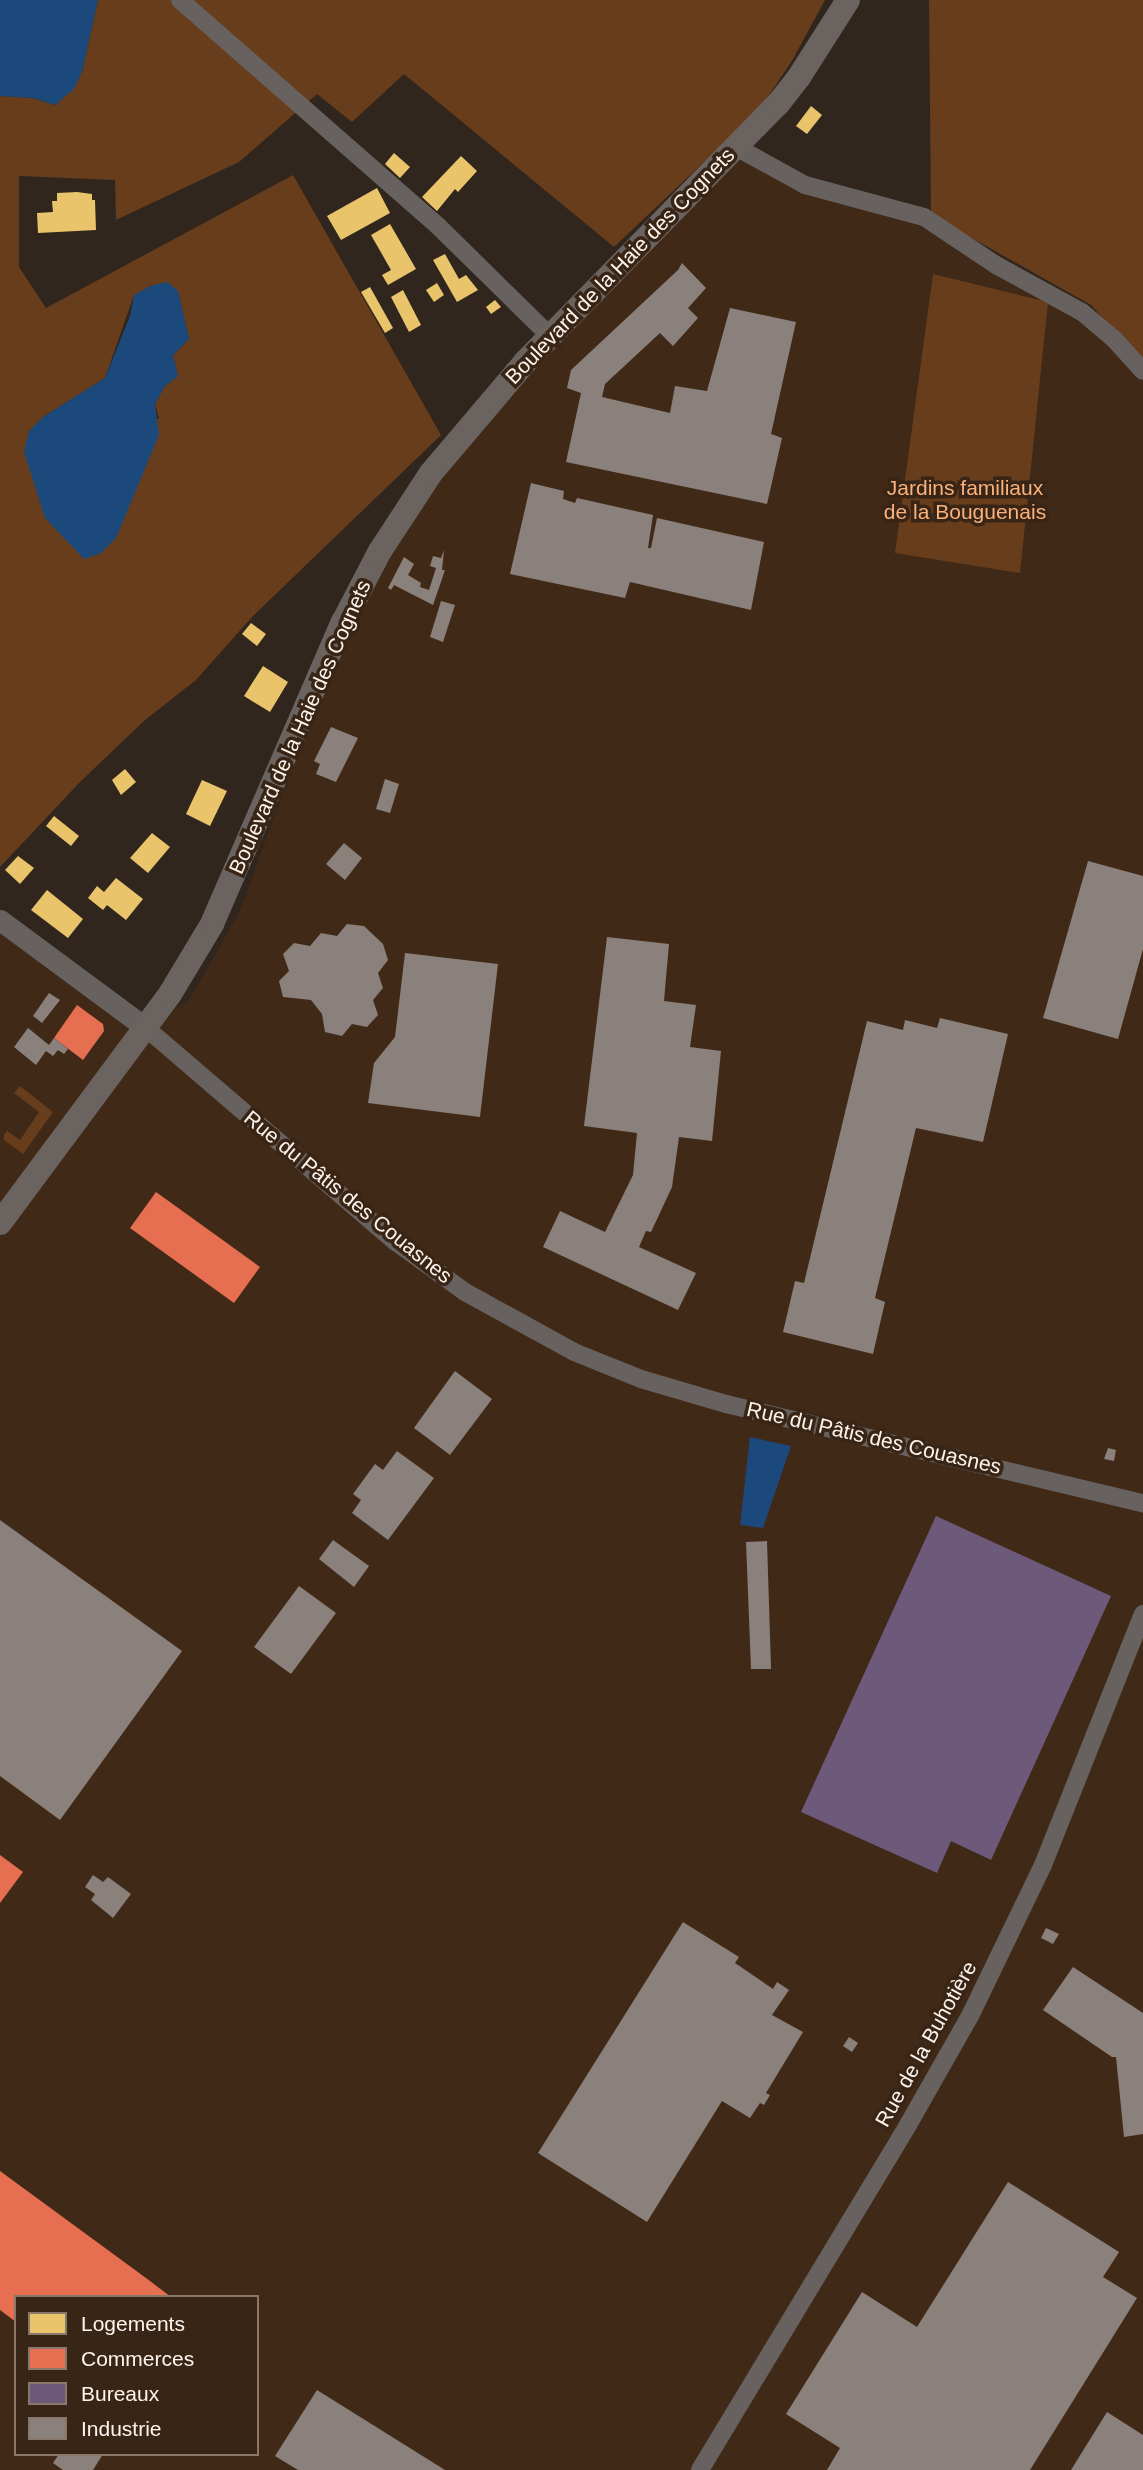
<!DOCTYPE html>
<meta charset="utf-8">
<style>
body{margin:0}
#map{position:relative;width:1143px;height:2470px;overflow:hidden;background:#31261e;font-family:Arial,sans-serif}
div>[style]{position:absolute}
.built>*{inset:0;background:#412917}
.green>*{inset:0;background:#673d1c}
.water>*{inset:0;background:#1b497b}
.homes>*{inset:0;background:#e9c46a}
.shops>*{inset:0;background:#e76f51}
.offices>*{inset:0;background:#6d597a}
.industry>*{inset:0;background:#8a817c}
.minor>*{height:18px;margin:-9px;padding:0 9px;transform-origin:9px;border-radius:9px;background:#67625f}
.tertiary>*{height:21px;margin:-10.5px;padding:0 10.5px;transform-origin:10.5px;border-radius:10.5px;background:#67625f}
.secondary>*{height:24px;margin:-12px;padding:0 12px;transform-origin:12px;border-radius:12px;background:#6a635f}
span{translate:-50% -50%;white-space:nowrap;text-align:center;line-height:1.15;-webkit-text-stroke:7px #392516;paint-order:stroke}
.street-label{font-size:21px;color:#fef3eb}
.park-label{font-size:21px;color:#fab17b}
.legend{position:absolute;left:14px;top:2295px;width:245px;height:161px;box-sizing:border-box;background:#392516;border:2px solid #88776b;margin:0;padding:9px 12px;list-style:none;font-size:21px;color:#fef3eb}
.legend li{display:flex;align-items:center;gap:14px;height:35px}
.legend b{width:35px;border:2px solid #88776b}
</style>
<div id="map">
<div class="built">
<div style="clip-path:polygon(evenodd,743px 157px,810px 187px,920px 226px,994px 271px,1073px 313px,1110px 344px,1143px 380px,1143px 2470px,0 2470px,0 933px,145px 1028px,190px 999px,240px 911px,287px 782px,338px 658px,386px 562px,420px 507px,461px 450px,514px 390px,743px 157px,16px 2297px,257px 2297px,257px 2454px,16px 2454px,16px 2297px)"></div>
</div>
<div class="green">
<div style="clip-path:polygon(evenodd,98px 0,825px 0,793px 59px,760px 109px,614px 247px,404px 74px,352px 122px,317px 94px,239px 162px,116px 220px,115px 180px,19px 176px,19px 267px,46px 308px,293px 175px,441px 435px,252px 617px,196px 680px,145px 720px,80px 782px,0 867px,0 96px,33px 98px,55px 105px,82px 72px,98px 0,178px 292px,189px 339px,173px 355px,177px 376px,164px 387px,155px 404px,159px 419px,43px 417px,105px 378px,134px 295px,178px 292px)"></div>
<div style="clip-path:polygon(929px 0,1143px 0,1143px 362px,1091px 305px,931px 215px)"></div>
<div style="clip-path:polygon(933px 274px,1048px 302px,1020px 573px,895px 553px)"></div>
<div style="clip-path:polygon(20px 1086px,53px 1112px,23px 1154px,4px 1140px,4px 1135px,7px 1131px,20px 1140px,39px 1112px,14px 1093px)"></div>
</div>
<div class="water">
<div style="clip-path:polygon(0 0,98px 0,82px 72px,74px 89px,55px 105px,33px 98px,0 96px)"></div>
<div style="clip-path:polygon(167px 282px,178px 291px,189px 339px,173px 355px,178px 376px,164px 387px,155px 404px,159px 435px,116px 538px,101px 553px,84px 559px,45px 518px,24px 452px,29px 431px,43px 417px,105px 378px,130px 316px,134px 295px,150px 286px)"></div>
<div style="clip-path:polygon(750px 1437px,791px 1446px,763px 1528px,740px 1525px)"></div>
</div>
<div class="homes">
<div style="clip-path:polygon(811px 106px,822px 115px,807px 134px,796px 126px)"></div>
<div style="clip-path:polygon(394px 153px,410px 167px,400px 178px,385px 164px)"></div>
<div style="clip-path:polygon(461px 156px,477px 171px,458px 192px,455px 189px,437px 211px,422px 197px)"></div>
<div style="clip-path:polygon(377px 188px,390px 213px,341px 240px,327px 216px)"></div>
<div style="clip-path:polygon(77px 192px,92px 194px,92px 200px,95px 200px,96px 230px,38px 233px,37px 213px,53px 212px,52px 201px,57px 201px,57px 193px)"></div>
<div style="clip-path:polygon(390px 224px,416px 269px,388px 285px,382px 275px,391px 270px,371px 235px)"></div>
<div style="clip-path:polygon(445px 254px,459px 279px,466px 275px,478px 290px,457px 302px,433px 260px)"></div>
<div style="clip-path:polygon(437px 283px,444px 295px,434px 302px,426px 290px)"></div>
<div style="clip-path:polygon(370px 287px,393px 328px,385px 333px,361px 292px)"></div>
<div style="clip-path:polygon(403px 290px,421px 325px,409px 332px,391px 297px)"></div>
<div style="clip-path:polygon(495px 300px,501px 307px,491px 314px,486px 307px)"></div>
<div style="clip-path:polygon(251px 623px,266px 634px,257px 646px,242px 634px)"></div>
<div style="clip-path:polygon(263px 666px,288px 682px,270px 712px,244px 696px)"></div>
<div style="clip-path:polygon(125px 769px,136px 782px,121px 795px,112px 780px)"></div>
<div style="clip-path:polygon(202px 780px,227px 791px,210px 826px,186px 814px)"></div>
<div style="clip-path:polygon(54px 816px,79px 836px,71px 846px,46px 826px)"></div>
<div style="clip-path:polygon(152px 833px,170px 847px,148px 873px,130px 858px)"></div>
<div style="clip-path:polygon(18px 856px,34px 868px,20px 884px,5px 870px)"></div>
<div style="clip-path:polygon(116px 878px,143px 899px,126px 920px,107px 905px,103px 910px,88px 898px,97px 886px,104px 892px)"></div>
<div style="clip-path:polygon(47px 890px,83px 919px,68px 938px,31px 910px)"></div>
</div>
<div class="shops">
<div style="clip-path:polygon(77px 1005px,103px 1024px,104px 1031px,83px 1060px,54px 1038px)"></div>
<div style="clip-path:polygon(156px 1192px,260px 1267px,234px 1303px,130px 1228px)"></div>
<div style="clip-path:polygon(0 1855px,23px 1872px,0 1903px)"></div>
<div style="clip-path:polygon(0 2171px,146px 2278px,171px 2297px,16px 2297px,16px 2322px,0 2310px)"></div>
</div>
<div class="offices">
<div style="clip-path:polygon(936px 1516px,1111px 1596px,991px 1860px,951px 1841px,937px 1873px,801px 1812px)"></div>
</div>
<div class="industry">
<div style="clip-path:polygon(682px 263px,706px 288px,688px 308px,698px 318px,673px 346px,660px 333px,605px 384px,602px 397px,670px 413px,675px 386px,707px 391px,730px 308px,796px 322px,771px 434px,782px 438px,767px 504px,566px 462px,581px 393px,567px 388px,571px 370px,678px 270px)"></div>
<div style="clip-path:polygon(531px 483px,564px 491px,563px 499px,575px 503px,577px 498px,653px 515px,648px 548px,651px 548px,657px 518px,764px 542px,751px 610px,630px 582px,625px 598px,510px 574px)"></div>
<div style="clip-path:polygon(444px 550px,442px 570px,445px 570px,433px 605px,394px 585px,391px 590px,388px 588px,404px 557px,414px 564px,408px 575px,421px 583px,420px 587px,429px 590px,436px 568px,430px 566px,433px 556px,441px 558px)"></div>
<div style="clip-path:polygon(441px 601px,455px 605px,443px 642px,430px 637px)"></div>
<div style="clip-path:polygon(331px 727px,358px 738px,336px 782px,316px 774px,320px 764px,314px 761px)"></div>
<div style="clip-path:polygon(385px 779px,399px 784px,390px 813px,376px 809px)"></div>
<div style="clip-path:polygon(344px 843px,362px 858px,345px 880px,326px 864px)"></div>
<div style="clip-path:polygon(1088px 861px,1143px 876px,1143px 949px,1118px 1039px,1043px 1018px)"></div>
<div style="clip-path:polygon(347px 924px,364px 926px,383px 944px,388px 960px,378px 973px,383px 988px,373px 1000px,378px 1015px,367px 1027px,352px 1024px,342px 1036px,325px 1032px,322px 1014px,311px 1000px,283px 997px,279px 981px,289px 971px,283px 954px,294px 943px,310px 946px,321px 933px,337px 936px)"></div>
<div style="clip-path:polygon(607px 937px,669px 944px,664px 1001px,696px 1005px,690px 1047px,721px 1051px,712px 1141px,679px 1137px,672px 1187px,651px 1232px,646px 1231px,639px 1247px,696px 1273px,678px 1310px,543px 1247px,560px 1211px,605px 1232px,633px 1175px,637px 1133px,584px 1126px)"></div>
<div style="clip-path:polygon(405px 953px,498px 964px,480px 1117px,368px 1103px,374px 1063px,395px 1037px)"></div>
<div style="clip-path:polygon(49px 993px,60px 1000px,42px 1023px,33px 1016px)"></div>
<div style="clip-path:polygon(940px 1018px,1008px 1034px,983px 1142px,916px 1128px,875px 1298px,885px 1302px,873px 1354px,783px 1332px,795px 1281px,804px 1283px,867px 1021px,903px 1030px,905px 1020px,937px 1028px)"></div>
<div style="clip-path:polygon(28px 1028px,49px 1045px,54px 1038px,68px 1049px,64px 1054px,58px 1050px,53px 1056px,46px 1051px,36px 1065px,14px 1047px)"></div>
<div style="clip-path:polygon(455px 1371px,492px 1399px,450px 1455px,414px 1428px)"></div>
<div style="clip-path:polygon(1108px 1448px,1116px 1450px,1114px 1461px,1104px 1459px)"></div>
<div style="clip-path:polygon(397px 1451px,434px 1478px,388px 1540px,352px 1513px,361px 1500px,353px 1494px,375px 1464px,383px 1470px)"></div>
<div style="clip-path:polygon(0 1520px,182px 1651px,60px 1820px,0 1776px)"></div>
<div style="clip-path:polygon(333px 1540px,369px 1566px,354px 1587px,319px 1559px)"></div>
<div style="clip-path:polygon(767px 1541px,771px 1669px,751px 1669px,746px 1542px)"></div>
<div style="clip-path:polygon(299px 1586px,336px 1613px,291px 1674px,254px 1647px)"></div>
<div style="clip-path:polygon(93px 1875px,103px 1882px,108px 1877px,131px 1894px,113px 1918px,91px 1900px,95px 1894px,85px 1887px)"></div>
<div style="clip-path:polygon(683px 1922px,739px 1957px,735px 1963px,773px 1989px,777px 1982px,789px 1990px,772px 2015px,803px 2032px,766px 2093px,770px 2095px,764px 2105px,760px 2103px,750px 2118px,722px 2101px,647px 2222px,538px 2153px)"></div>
<div style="clip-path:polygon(1046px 1928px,1059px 1934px,1053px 1944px,1041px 1938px)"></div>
<div style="clip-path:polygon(1073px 1967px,1143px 2013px,1143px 2134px,1124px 2137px,1116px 2057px,1112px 2057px,1043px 2010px)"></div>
<div style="clip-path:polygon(849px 2037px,858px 2043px,852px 2052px,843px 2046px)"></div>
<div style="clip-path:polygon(1008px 2182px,1119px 2252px,1103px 2277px,1137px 2298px,1030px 2470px,827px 2470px,840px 2448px,786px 2414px,862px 2292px,917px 2327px)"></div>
<div style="clip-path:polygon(317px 2390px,445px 2470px,298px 2470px,275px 2456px)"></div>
<div style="clip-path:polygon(1107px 2412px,1143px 2435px,1143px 2470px,1071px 2470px)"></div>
<div style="clip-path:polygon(59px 2454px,103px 2454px,93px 2470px,63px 2470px,53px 2463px)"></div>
</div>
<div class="minor">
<div style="left:180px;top:0;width:343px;rotate:41.2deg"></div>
<div style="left:438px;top:226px;width:157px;rotate:44.5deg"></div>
<div style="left:736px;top:147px;width:79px;rotate:28.8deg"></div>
<div style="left:805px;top:185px;width:123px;rotate:15.1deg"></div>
<div style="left:924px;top:217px;width:87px;rotate:33.7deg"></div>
<div style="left:996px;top:265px;width:98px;rotate:28.7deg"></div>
<div style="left:1082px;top:312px;width:42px;rotate:40.2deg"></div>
<div style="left:1114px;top:339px;width:43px;rotate:47.8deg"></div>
<div style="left:146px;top:1028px;width:329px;rotate:40.6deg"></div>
<div style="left:396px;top:1242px;width:85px;rotate:35.9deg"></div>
<div style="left:465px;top:1292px;width:124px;rotate:28.8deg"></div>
<div style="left:574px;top:1352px;width:72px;rotate:21.9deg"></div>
<div style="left:641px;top:1379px;width:89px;rotate:16.4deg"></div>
<div style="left:726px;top:1404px;width:429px;rotate:13.4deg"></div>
<div style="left:700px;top:2470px;width:403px;rotate:-58.9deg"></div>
<div style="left:908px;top:2125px;width:125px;rotate:-60.4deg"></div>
<div style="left:970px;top:2016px;width:168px;rotate:-64.2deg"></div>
<div style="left:1043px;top:1865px;width:270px;rotate:-68.3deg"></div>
</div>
<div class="tertiary">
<div style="left:0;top:920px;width:182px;rotate:36.5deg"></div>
</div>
<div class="secondary">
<div style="left:0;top:1223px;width:285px;rotate:-53.4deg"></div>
<div style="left:170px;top:994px;width:82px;rotate:-59deg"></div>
<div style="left:212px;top:924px;width:329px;rotate:-66.6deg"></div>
<div style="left:343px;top:622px;width:80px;rotate:-62.5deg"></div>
<div style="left:380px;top:551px;width:93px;rotate:-56.8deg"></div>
<div style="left:431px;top:473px;width:145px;rotate:-49.7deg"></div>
<div style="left:525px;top:362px;width:361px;rotate:-45.6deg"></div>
<div style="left:778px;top:104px;width:34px;rotate:-52deg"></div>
<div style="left:799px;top:77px;width:91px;rotate:-57.5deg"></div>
</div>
<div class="street-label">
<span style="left:620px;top:266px;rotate:-46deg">Boulevard de la Haie des Cognets</span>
<span style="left:300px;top:727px;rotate:-66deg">Boulevard de la Haie des Cognets</span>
<span style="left:348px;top:1197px;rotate:39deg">Rue du Pâtis des Couasnes</span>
<span style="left:874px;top:1438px;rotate:13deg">Rue du Pâtis des Couasnes</span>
<span style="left:926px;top:2044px;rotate:-61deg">Rue de la Buhotière</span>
</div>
<div class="park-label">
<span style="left:965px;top:500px">Jardins familiaux<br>de la Bouguenais</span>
</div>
<ul class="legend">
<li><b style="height:19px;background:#e9c46a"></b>Logements</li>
<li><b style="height:19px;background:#e76f51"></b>Commerces</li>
<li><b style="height:19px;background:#6d597a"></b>Bureaux</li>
<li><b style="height:19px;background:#8a817c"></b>Industrie</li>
</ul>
</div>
